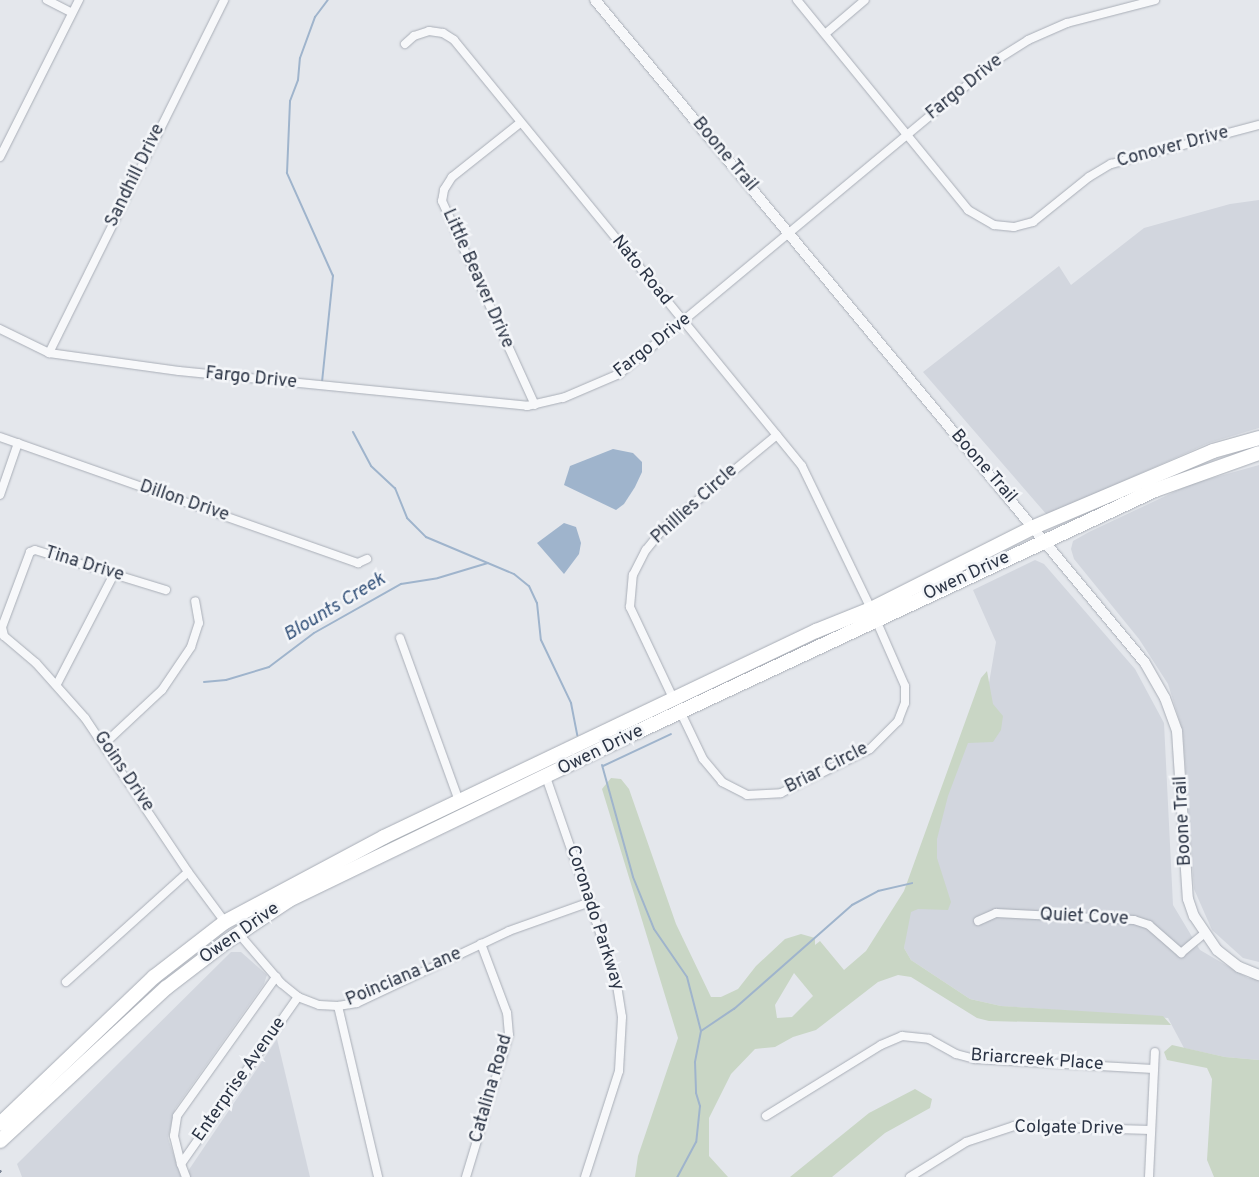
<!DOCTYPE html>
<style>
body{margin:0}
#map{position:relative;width:1259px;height:1177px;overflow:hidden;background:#e4e7ec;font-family:Overpass,sans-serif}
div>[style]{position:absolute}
.built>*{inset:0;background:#d2d6de}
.green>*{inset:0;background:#c9d6c5}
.water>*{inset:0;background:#9fb4cc}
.stream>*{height:2px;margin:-1px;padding:0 1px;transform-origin:1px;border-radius:1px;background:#9fb4cc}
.roads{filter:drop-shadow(0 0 1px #a9aeb7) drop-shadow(0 0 1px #a9aeb7)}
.minor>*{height:8px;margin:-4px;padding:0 4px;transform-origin:4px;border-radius:4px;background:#f7f8fa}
.tertiary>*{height:10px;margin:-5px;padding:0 5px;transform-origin:5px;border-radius:5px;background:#f7f8fa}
.trunk>*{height:14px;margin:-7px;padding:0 7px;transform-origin:7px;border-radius:7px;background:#fff}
.rail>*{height:2px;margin-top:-1px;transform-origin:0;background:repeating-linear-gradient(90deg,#7d8696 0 2.5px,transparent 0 7.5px)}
span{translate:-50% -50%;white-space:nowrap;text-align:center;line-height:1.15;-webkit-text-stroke:5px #f4f6f9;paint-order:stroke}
.street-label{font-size:18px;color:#2b3445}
.water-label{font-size:19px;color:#34527a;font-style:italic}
</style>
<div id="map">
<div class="built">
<div style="clip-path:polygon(1259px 200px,1259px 428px,1209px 443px,1047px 515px,923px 372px,1059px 266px,1071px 285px,1144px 228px,1230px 204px)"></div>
<div style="clip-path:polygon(1259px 465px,1259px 962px,1243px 958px,1212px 930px,1194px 889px,1183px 732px,1168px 684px,1139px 639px,1074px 559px,1071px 549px,1073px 541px,1089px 532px,1191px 484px)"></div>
<div style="clip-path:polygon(1035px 560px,1044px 564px,1135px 669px,1164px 723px,1173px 905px,1200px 950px,1248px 978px,1259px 979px,1259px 1060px,1225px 1057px,1184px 1048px,1168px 1018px,1001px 1006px,970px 999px,911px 960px,904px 948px,908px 906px,965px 740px,975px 740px,989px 683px,996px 642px,973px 590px)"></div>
<div style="clip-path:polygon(231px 952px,241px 952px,267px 975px,264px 984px,175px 1109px,168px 1138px,181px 1177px,22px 1177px,17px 1164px)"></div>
<div style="clip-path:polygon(277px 1039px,310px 1177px,184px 1177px)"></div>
</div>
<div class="green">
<div style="clip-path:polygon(evenodd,987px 671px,993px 704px,1003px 716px,1001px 730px,993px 742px,968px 743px,948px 796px,937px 839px,937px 858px,951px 902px,948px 910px,918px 909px,911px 912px,904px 948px,911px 960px,970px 999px,1001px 1006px,1163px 1016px,1171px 1025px,989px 1021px,977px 1018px,911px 977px,898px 975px,878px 982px,816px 1030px,793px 1037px,775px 1047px,755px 1049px,731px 1074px,709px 1118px,709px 1156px,728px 1177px,635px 1177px,638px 1156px,678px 1038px,602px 789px,611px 778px,621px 779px,629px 789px,676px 924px,711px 997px,721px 997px,738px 989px,756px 966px,785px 939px,801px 934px,815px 938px,815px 945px,820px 941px,844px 970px,866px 951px,904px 891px,981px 678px,987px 671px,794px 973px,813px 996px,792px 1017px,777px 1018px,775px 1005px,794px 973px)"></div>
<div style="clip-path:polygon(576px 753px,577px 755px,344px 867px,342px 863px)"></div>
<div style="clip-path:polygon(1172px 1045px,1225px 1057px,1259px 1060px,1259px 1177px,1214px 1177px,1207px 1160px,1212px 1079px,1207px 1068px,1167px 1060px,1164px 1052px)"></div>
<div style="clip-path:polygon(915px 1089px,932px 1099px,930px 1108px,885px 1133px,832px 1177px,790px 1177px,869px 1113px)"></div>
</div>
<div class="water">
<div style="clip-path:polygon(613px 449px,633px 453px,642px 462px,642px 472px,635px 487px,624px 504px,616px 510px,564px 485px,570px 466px)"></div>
<div style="clip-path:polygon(564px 523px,576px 527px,581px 543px,579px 554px,564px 574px,537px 543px)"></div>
</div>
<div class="stream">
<div style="left:322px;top:382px;width:107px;rotate:-84.1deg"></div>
<div style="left:333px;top:276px;width:113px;rotate:-114.1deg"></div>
<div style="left:287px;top:173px;width:72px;rotate:-87.6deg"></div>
<div style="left:290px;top:101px;width:22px;rotate:-69deg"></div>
<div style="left:298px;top:80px;width:22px;rotate:-85deg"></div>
<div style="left:300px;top:58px;width:44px;rotate:-69.9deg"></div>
<div style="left:315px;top:17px;width:21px;rotate:-53deg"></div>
<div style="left:353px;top:432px;width:38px;rotate:62deg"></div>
<div style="left:371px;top:466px;width:33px;rotate:43deg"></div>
<div style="left:395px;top:488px;width:32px;rotate:68deg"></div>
<div style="left:407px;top:518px;width:27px;rotate:45deg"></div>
<div style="left:426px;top:537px;width:95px;rotate:22.8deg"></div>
<div style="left:514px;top:574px;width:19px;rotate:39deg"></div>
<div style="left:529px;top:586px;width:19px;rotate:65deg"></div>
<div style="left:537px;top:603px;width:37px;rotate:84deg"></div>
<div style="left:541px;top:640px;width:70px;rotate:64.5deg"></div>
<div style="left:571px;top:703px;width:33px;rotate:79deg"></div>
<div style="left:204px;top:682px;width:22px;rotate:-5deg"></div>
<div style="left:226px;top:680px;width:45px;rotate:-16.8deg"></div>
<div style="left:269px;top:667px;width:56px;rotate:-37.1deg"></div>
<div style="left:314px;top:633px;width:100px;rotate:-29.4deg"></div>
<div style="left:401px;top:584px;width:37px;rotate:-9deg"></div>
<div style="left:438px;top:578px;width:52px;rotate:-16.7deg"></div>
<div style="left:602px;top:765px;width:116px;rotate:74.5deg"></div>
<div style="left:633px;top:877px;width:56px;rotate:68deg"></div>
<div style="left:654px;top:929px;width:58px;rotate:55.5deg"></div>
<div style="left:687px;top:977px;width:56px;rotate:75.5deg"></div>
<div style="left:701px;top:1031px;width:32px;rotate:101deg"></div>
<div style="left:695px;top:1062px;width:31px;rotate:88deg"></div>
<div style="left:696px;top:1093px;width:14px;rotate:73deg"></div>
<div style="left:700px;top:1106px;width:36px;rotate:96deg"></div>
<div style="left:696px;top:1142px;width:40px;rotate:118deg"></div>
<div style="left:603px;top:766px;width:75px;rotate:-25.2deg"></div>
<div style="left:701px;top:1031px;width:40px;rotate:-34deg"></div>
<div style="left:734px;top:1009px;width:157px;rotate:-41.4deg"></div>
<div style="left:852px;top:905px;width:30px;rotate:-28deg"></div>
<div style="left:878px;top:891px;width:35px;rotate:-13deg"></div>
</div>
<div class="roads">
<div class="minor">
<div style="left:47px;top:0;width:28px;rotate:27deg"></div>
<div style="left:797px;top:0;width:271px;rotate:50.8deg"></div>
<div style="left:968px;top:210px;width:30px;rotate:30deg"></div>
<div style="left:994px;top:225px;width:20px;rotate:6deg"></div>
<div style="left:1014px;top:227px;width:20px;rotate:-15deg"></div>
<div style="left:1033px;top:222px;width:72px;rotate:-38.8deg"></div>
<div style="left:1089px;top:177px;width:26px;rotate:-31deg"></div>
<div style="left:1111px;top:164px;width:153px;rotate:-14.8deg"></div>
<div style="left:825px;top:34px;width:52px;rotate:-40.4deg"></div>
<div style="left:405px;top:44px;width:12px;rotate:-42deg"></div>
<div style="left:414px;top:36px;width:16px;rotate:-18deg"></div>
<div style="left:429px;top:31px;width:14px;rotate:8deg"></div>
<div style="left:443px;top:33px;width:13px;rotate:32deg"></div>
<div style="left:454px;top:40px;width:550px;rotate:50.75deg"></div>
<div style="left:802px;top:466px;width:159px;rotate:64.2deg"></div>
<div style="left:520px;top:123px;width:87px;rotate:141.5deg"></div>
<div style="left:452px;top:177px;width:15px;rotate:122deg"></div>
<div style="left:444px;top:190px;width:11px;rotate:100deg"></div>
<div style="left:442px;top:201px;width:224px;rotate:65.5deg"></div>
<div style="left:0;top:157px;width:176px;rotate:-63.3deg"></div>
<div style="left:0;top:329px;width:55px;rotate:26.1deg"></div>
<div style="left:49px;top:353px;width:131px;rotate:7.9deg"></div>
<div style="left:179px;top:371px;width:350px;rotate:5.7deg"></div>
<div style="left:527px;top:406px;width:37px;rotate:-13deg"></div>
<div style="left:563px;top:398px;width:61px;rotate:-23.2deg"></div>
<div style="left:619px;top:374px;width:493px;rotate:-39.7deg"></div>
<div style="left:998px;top:59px;width:36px;rotate:-32deg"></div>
<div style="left:1028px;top:40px;width:43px;rotate:-23.6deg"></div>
<div style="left:1067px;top:23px;width:91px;rotate:-14.6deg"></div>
<div style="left:49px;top:353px;width:394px;rotate:-63.6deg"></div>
<div style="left:0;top:437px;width:380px;rotate:19.4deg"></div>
<div style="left:358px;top:563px;width:10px;rotate:-24deg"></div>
<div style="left:0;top:495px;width:55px;rotate:-70.9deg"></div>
<div style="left:4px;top:636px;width:42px;rotate:40.2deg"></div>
<div style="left:36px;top:663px;width:74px;rotate:48.3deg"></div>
<div style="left:85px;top:718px;width:185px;rotate:56.2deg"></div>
<div style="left:188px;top:872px;width:62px;rotate:53.5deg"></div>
<div style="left:4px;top:636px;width:9px;rotate:-103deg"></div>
<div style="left:2px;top:627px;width:80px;rotate:-69.5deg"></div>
<div style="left:30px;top:552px;width:5px;rotate:-22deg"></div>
<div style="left:35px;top:550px;width:137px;rotate:17deg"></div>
<div style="left:400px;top:638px;width:173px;rotate:70.1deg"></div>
<div style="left:57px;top:684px;width:122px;rotate:-62.6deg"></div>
<div style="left:673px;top:698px;width:101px;rotate:-115.3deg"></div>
<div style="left:630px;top:607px;width:32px;rotate:-85deg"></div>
<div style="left:633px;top:575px;width:28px;rotate:-63deg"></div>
<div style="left:646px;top:550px;width:28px;rotate:-51deg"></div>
<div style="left:664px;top:528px;width:146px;rotate:-39.5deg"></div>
<div style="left:681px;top:713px;width:51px;rotate:64.4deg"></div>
<div style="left:703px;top:759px;width:30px;rotate:50deg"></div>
<div style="left:722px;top:782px;width:28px;rotate:27deg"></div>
<div style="left:747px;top:795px;width:34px;rotate:-3deg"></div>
<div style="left:781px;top:793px;width:99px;rotate:-26.3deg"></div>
<div style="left:870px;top:749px;width:40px;rotate:-45deg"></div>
<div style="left:898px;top:721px;width:19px;rotate:-69deg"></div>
<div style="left:905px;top:703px;width:17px;rotate:-90deg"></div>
<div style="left:905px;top:686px;width:72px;rotate:-113.7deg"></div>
<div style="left:104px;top:744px;width:79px;rotate:-43deg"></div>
<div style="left:162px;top:690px;width:52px;rotate:-56deg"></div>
<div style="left:191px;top:647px;width:25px;rotate:-72deg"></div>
<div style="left:199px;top:623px;width:22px;rotate:-100deg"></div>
<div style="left:546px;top:777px;width:214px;rotate:70.9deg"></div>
<div style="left:616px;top:979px;width:38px;rotate:81deg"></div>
<div style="left:622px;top:1017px;width:54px;rotate:93.2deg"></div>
<div style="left:619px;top:1071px;width:111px;rotate:107.8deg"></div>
<div style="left:978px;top:921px;width:20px;rotate:-24deg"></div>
<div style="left:996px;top:913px;width:138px;rotate:2.9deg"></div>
<div style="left:1134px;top:920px;width:16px;rotate:18deg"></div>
<div style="left:1149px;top:925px;width:43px;rotate:41.2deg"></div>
<div style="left:1181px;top:953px;width:30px;rotate:-40deg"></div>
<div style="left:239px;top:934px;width:65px;rotate:49.4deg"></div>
<div style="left:281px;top:983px;width:22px;rotate:39deg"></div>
<div style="left:298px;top:997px;width:22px;rotate:21deg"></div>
<div style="left:319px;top:1005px;width:19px;rotate:3deg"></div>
<div style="left:338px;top:1006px;width:19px;rotate:-9deg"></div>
<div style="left:357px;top:1003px;width:168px;rotate:-25.3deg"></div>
<div style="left:509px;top:931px;width:86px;rotate:-19.7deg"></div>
<div style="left:66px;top:982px;width:164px;rotate:-42deg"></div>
<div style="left:338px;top:1006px;width:176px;rotate:76.8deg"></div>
<div style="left:766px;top:1116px;width:135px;rotate:-31.7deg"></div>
<div style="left:881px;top:1045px;width:23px;rotate:-23deg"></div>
<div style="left:902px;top:1036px;width:27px;rotate:6deg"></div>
<div style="left:929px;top:1039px;width:31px;rotate:29deg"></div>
<div style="left:956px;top:1054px;width:20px;rotate:15deg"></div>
<div style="left:975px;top:1059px;width:179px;rotate:3.2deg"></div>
<div style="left:181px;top:1164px;width:29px;rotate:-104deg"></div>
<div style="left:174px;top:1136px;width:20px;rotate:-81deg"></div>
<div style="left:177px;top:1116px;width:171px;rotate:-54.5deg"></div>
<div style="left:186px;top:1177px;width:14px;rotate:-111deg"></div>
<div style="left:181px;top:1164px;width:204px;rotate:-55deg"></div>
<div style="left:466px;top:1177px;width:148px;rotate:-73.2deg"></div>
<div style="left:509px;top:1035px;width:22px;rotate:-95deg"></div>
<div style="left:507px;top:1013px;width:74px;rotate:-110.6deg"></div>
<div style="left:910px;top:1177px;width:66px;rotate:-32deg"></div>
<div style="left:966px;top:1142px;width:51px;rotate:-18.4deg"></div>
<div style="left:1014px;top:1126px;width:137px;rotate:1.7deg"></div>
<div style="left:1149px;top:1177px;width:125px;rotate:-87.3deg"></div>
</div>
<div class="tertiary">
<div style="left:595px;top:0;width:861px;rotate:50.32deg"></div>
<div style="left:1145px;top:663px;width:40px;rotate:60.3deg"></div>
<div style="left:1165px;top:698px;width:35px;rotate:70deg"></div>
<div style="left:1177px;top:731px;width:168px;rotate:86.3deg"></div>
<div style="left:1188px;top:899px;width:18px;rotate:71deg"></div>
<div style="left:1194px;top:916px;width:41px;rotate:55.9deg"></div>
<div style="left:1217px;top:950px;width:28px;rotate:38deg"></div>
<div style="left:1239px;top:967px;width:22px;rotate:22deg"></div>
</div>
<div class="trunk">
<div style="left:0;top:1124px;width:213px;rotate:-43.7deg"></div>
<div style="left:154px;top:977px;width:90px;rotate:-37.8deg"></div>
<div style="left:225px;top:922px;width:180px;rotate:-28.1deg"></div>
<div style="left:384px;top:837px;width:479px;rotate:-25.5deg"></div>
<div style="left:816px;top:631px;width:59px;rotate:-21.8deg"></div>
<div style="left:871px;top:609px;width:182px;rotate:-26.7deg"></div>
<div style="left:1034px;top:527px;width:194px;rotate:-23deg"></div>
<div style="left:1213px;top:451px;width:48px;rotate:-15.8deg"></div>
<div style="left:0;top:1141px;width:226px;rotate:-42.7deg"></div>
<div style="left:166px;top:988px;width:76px;rotate:-37.5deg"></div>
<div style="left:226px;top:942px;width:76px;rotate:-33.7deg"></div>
<div style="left:289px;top:900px;width:370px;rotate:-25.8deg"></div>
<div style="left:622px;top:739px;width:588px;rotate:-25.04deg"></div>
<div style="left:1155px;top:490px;width:110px;rotate:-19.6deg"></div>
</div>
</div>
<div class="rail">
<div style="left:0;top:1170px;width:8px;rotate:67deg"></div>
</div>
<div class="street-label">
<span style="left:965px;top:88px;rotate:-39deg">Fargo Drive</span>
<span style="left:1173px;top:148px;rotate:-15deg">Conover Drive</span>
<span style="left:724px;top:155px;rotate:50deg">Boone Trail</span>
<span style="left:136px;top:176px;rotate:-64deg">Sandhill Drive</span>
<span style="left:641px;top:271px;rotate:51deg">Nato Road</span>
<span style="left:477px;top:279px;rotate:66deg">Little Beaver Drive</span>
<span style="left:653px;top:346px;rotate:-38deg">Fargo Drive</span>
<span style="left:251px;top:379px;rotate:6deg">Fargo Drive</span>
<span style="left:983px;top:467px;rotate:49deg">Boone Trail</span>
<span style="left:184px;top:502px;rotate:19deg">Dillon Drive</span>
<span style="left:695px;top:505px;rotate:-42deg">Phillies Circle</span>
<span style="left:84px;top:565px;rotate:17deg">Tina Drive</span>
<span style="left:967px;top:577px;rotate:-25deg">Owen Drive</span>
<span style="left:601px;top:751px;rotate:-26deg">Owen Drive</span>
<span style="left:827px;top:769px;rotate:-27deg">Briar Circle</span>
<span style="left:123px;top:772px;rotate:56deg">Goins Drive</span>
<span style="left:1184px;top:821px;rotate:-93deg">Boone Trail</span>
<span style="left:594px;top:918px;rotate:72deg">Coronado Parkway</span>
<span style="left:1084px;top:918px;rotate:3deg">Quiet Cove</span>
<span style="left:240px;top:934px;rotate:-35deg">Owen Drive</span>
<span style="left:404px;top:978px;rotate:-23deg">Poinciana Lane</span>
<span style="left:1037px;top:1061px;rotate:4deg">Briarcreek Place</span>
<span style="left:240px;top:1080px;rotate:-55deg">Enterprise Avenue</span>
<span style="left:492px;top:1089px;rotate:-74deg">Catalina Road</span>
<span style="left:1069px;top:1129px;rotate:1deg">Colgate Drive</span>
</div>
<div class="water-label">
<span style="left:335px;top:608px;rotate:-31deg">Blounts Creek</span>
</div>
</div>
